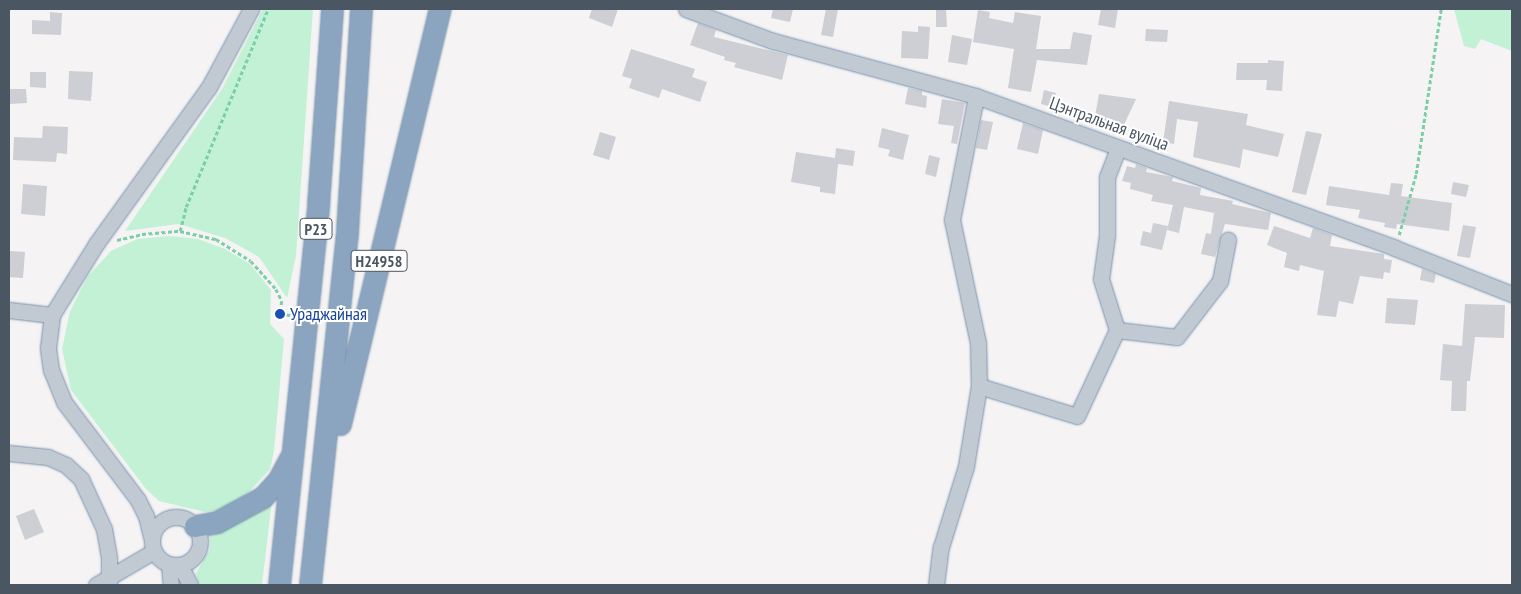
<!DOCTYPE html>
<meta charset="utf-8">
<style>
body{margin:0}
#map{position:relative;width:1521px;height:594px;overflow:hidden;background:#f5f3f3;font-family:"PT Sans Narrow",sans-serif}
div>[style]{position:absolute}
.green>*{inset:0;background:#c3f1d5}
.building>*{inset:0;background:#cdcfd5}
.path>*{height:2.5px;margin-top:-1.25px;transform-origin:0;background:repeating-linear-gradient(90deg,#7ad0a6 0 4px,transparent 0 6.5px)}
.roads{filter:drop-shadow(0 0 1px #7690ad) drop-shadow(0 0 1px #7690ad)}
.minor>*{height:15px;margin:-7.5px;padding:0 7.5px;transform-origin:7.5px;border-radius:7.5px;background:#c1cad2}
.minor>.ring{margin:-7.5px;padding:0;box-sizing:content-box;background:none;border:15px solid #c1cad2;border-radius:50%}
.highway>*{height:21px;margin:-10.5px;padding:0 10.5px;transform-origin:10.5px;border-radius:10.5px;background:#8ba5c1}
.dots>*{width:14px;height:14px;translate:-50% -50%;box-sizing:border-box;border:2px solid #fff;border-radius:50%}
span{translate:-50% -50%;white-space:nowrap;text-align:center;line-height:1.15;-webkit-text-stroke:4px #fff;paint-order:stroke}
.shield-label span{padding:1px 4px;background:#fff;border:1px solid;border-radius:4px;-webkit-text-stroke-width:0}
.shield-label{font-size:16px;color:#4a5661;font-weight:700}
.street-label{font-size:18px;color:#4a5661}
.transit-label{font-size:18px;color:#164399}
.left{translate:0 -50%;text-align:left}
.frame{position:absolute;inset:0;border:10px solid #4a5661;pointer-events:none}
</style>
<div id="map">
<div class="green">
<div style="clip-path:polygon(263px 9px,313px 9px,296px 256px,287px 298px,259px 257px,225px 238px,179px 224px,125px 231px,222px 89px)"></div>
<div style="clip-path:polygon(1454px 9px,1512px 9px,1512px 51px,1481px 39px,1475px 49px,1464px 46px)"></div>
<div style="clip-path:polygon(170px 236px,198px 239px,225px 249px,250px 264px,271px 290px,270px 324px,284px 339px,274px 451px,270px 469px,250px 491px,226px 509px,205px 512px,159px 501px,146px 489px,71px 390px,62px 349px,70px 311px,88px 276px,111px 251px,137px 239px)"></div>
<div style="clip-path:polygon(272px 500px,262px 585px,199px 585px,196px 573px,210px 549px,210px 532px)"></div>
</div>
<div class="building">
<div style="clip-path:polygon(592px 9px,618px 9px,612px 27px,589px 18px)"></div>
<div style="clip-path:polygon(773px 9px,793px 9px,790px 22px,771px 18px)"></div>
<div style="clip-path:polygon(826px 9px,838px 9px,833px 37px,821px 35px)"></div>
<div style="clip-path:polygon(936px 9px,946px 9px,947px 27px,936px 27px)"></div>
<div style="clip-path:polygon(1101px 9px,1118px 9px,1115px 28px,1098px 25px)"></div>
<div style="clip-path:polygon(978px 10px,990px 12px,989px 18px,1013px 23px,1015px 12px,1041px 16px,1036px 49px,1070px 49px,1073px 32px,1092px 35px,1087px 65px,1037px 60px,1031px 92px,1008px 88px,1014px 49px,973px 42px)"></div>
<div style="clip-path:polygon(50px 12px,62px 13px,61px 35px,32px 34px,32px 20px,50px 21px)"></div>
<div style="clip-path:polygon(698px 23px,716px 30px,714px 37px,788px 55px,782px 80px,734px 67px,736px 63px,724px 60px,725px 57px,690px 45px)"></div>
<div style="clip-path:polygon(918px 26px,930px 27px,928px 59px,901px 58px,902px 31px,918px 32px)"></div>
<div style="clip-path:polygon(1146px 29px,1168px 30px,1167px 42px,1145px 41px)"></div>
<div style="clip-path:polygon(952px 35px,972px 39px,967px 65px,948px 62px)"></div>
<div style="clip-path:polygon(631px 49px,695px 69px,692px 77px,707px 82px,700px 102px,662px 89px,659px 98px,629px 88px,632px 79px,622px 76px)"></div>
<div style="clip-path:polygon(1268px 60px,1284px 61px,1282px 91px,1266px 90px,1267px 80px,1236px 80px,1237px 63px,1268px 63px)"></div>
<div style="clip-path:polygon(69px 71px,93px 72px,91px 101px,68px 99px)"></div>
<div style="clip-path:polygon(30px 72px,46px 72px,46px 88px,30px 87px)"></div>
<div style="clip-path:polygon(908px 88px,922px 91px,922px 95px,927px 96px,926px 108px,905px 104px)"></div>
<div style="clip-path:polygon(9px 89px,26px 89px,27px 103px,9px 104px)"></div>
<div style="clip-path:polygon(1044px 90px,1056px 93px,1053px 107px,1041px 104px)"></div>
<div style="clip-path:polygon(1099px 94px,1136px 99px,1123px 127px,1094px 122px)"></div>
<div style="clip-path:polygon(942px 99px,965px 103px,957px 144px,951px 143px,954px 126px,938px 124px)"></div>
<div style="clip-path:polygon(1169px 101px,1248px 114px,1246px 125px,1284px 134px,1278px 157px,1243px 149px,1240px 168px,1193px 157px,1198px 122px,1177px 119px,1174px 144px,1163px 142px)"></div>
<div style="clip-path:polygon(981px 120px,993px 122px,987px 150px,976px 148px)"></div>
<div style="clip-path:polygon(1023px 123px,1043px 130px,1038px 154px,1017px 149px)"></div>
<div style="clip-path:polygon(43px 126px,68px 127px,67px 154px,57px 153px,56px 162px,13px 160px,14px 137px,42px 138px)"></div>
<div style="clip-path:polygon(882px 128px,909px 135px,903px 160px,888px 156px,890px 150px,878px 147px)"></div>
<div style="clip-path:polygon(1306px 131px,1322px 134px,1306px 195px,1292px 192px)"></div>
<div style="clip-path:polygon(600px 132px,616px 137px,609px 160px,593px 155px)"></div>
<div style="clip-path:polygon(836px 148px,855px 151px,853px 166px,838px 164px,835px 194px,820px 192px,820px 187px,791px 182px,796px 152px,835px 158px)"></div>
<div style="clip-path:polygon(929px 155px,940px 158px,936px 177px,925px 174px)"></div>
<div style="clip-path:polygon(1136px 164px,1147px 168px,1146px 172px,1173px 177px,1172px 181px,1201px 188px,1200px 195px,1233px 201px,1232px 204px,1271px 213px,1268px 230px,1225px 224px,1215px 257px,1201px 254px,1206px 233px,1211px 234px,1214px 213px,1184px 207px,1179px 233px,1167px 230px,1173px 205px,1151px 201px,1153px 195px,1130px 189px,1131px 183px,1122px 181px,1127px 166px,1135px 168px)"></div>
<div style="clip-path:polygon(1453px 182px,1469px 185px,1466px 197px,1451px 194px)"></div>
<div style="clip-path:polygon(1391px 183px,1403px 184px,1401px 196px,1452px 203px,1449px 231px,1397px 224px,1396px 229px,1384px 227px,1385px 223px,1358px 218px,1360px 210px,1326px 205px,1329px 186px,1389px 195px)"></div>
<div style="clip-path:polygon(23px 184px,47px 186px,45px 216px,21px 214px)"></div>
<div style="clip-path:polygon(1153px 223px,1168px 226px,1162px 250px,1140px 245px,1143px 231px,1151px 233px)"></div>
<div style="clip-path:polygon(1463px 225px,1476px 227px,1470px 258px,1457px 256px)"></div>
<div style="clip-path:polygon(1274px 226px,1310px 238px,1313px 228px,1332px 235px,1330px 246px,1384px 254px,1384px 259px,1392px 260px,1390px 273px,1384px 272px,1383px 279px,1360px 276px,1353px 304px,1339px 301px,1336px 317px,1317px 315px,1324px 271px,1300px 265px,1299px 271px,1284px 267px,1287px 253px,1267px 245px)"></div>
<div style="clip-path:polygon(9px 251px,25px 252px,23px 278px,9px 277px)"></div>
<div style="clip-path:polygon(1422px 269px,1436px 274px,1434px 283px,1420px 280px)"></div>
<div style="clip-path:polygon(1387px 298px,1418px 300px,1415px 325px,1385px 323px)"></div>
<div style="clip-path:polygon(1465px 304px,1505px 305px,1504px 338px,1475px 337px,1470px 381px,1467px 381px,1466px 411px,1451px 411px,1452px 381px,1440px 380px,1443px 344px,1462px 346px)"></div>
<div style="clip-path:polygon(34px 509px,44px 532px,25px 540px,16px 516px)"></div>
</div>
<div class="path">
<div style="left:180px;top:231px;width:25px;rotate:-76deg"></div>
<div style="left:186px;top:207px;width:214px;rotate:-67.5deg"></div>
<div style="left:1399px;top:235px;width:63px;rotate:-74.4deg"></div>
<div style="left:1416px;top:174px;width:167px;rotate:-81.4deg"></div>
<div style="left:117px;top:240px;width:26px;rotate:-13deg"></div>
<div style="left:142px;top:234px;width:38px;rotate:-5deg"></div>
<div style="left:180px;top:231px;width:37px;rotate:13deg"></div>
<div style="left:216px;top:239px;width:41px;rotate:32.2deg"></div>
<div style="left:251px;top:261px;width:38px;rotate:48deg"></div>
<div style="left:276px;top:289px;width:13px;rotate:63deg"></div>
<div style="left:282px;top:301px;width:13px;rotate:99deg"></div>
<div style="left:280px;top:314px;width:11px;rotate:5deg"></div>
</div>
<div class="roads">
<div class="minor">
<div style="left:686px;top:9px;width:93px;rotate:20.2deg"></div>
<div style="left:773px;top:41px;width:210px;rotate:15.2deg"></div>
<div style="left:976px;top:96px;width:446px;rotate:19.9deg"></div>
<div style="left:1395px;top:248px;width:126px;rotate:21.5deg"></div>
<div style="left:9px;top:310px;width:43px;rotate:6.6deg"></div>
<div style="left:1117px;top:330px;width:53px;rotate:-107.4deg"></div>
<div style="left:1101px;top:279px;width:44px;rotate:-82.2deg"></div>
<div style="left:1107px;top:235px;width:58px;rotate:-90deg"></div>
<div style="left:1107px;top:177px;width:31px;rotate:-69deg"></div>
<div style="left:979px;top:386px;width:102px;rotate:17deg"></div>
<div style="left:1077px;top:416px;width:95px;rotate:-65.1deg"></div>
<div style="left:1117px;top:330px;width:60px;rotate:6.7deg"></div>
<div style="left:1177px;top:337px;width:71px;rotate:-52.5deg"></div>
<div style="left:1220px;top:281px;width:42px;rotate:-79deg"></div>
<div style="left:9px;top:453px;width:39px;rotate:6deg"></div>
<div style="left:48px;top:457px;width:20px;rotate:24deg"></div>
<div style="left:66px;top:465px;width:21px;rotate:43deg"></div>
<div style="left:81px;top:479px;width:55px;rotate:65.3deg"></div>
<div style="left:104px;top:529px;width:29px;rotate:80deg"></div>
<div style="left:109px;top:558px;width:27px;rotate:90deg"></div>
<div class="ring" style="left:152px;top:517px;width:33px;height:33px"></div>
<div style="left:152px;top:540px;width:25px;rotate:-104deg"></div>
<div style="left:146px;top:516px;width:18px;rotate:-117deg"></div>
<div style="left:138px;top:500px;width:123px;rotate:-127.1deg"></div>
<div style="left:64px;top:402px;width:35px;rotate:-112deg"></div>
<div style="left:51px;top:370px;width:22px;rotate:-98deg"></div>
<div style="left:48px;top:348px;width:33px;rotate:-83deg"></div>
<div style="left:52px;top:315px;width:84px;rotate:-58.2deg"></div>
<div style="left:96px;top:244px;width:193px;rotate:-54.3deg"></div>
<div style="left:209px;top:87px;width:89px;rotate:-61.7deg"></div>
<div style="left:169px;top:564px;width:21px;rotate:85deg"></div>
<div style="left:180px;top:565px;width:22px;rotate:63deg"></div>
<div style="left:96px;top:585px;width:67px;rotate:-30.4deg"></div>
<div style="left:936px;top:585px;width:38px;rotate:-83deg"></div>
<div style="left:941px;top:547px;width:85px;rotate:-72.8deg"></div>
<div style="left:966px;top:466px;width:81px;rotate:-80.8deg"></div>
<div style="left:979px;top:386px;width:43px;rotate:-91.3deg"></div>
<div style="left:978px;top:343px;width:126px;rotate:-101.9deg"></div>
<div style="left:952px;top:220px;width:126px;rotate:-79deg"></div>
</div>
<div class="highway">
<div style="left:340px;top:424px;width:427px;rotate:-76.5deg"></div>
<div style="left:195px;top:526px;width:22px;rotate:-10deg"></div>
<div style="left:217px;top:522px;width:52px;rotate:-28.5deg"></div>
<div style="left:263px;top:497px;width:24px;rotate:-48deg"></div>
<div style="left:279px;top:479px;width:24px;rotate:-62deg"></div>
<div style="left:279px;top:585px;width:382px;rotate:-84.1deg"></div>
<div style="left:318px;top:205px;width:196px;rotate:-85.9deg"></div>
<div style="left:310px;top:585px;width:356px;rotate:-84deg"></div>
<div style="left:347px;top:231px;width:222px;rotate:-86.4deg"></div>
</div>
</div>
<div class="dots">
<div style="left:280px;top:314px;background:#1a4fb4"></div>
</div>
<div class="shield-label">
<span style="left:316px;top:229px">Р23</span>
<span style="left:379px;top:261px">Н24958</span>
</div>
<div class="street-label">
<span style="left:1109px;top:124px;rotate:20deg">Цэнтральная вуліца</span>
</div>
<div class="transit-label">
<span class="left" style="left:290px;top:314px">Ураджайная</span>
</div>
<div class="frame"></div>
</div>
